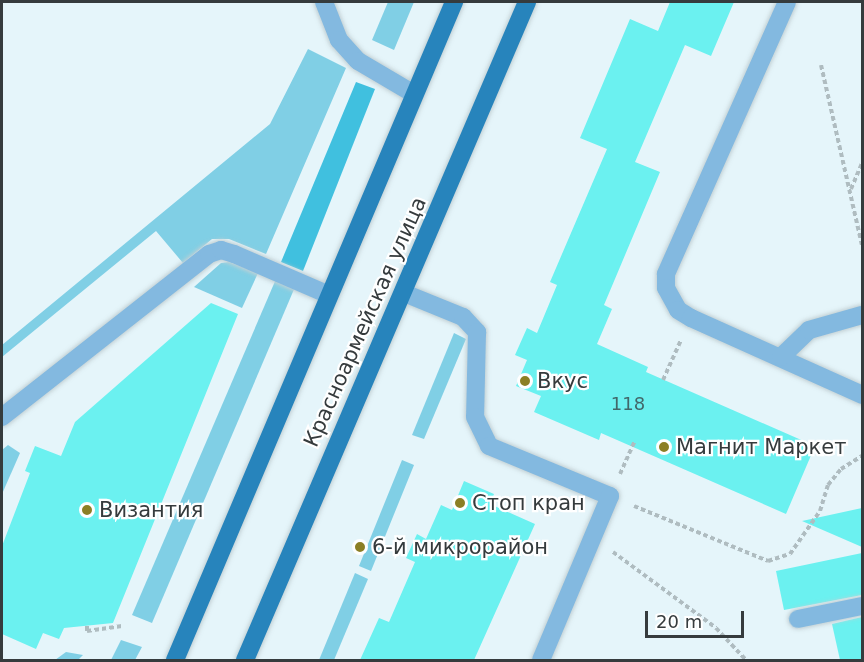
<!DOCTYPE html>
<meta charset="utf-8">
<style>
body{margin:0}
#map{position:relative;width:864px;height:662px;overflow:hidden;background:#e5f5fa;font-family:"DejaVu Sans",sans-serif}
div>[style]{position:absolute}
.green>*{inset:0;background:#80cfe5}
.forest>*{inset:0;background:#40c0df}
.building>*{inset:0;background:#6bf1f0}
.path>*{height:4px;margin-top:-2px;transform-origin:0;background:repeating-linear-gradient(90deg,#afbcc0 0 4.5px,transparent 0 7.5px)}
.roads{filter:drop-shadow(0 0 2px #c2d0d4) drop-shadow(0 0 2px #c2d0d4)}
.minor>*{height:18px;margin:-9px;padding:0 9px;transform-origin:9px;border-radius:9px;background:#83b9e0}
.major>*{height:18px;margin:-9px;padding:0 9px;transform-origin:9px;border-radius:9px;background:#2784bc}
.dots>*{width:16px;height:16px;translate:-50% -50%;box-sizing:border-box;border:3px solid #fff;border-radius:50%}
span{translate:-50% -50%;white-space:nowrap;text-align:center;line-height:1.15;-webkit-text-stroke:4.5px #fff;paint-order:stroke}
.number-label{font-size:18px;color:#42686a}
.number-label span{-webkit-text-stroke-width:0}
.street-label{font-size:21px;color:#353b3d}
.poi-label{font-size:21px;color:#353b3d}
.left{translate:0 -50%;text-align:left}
.frame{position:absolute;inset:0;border:3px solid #353b3d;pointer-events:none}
.scale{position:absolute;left:645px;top:611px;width:99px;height:27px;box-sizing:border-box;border:3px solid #353b3d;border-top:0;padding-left:8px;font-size:18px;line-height:21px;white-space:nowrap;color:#353b3d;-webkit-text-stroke:4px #fff;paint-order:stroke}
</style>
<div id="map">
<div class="green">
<div style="clip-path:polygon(388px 2px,414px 2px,394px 50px,372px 40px)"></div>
<div style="clip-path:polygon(308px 49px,346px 68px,266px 254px,229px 239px,212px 239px,183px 263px,156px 231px,2px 357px,2px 345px,270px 124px)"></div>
<div style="clip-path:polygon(229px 262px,258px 273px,242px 308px,194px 287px,221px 263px)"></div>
<div style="clip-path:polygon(276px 279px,295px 287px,152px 623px,132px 615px)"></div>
<div style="clip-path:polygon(454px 333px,466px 339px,424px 439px,412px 435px)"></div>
<div style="clip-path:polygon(8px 445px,20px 453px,2px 494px,2px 450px)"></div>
<div style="clip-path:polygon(402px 460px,414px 465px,371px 571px,359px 566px)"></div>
<div style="clip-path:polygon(355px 573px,368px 579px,334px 660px,319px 660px)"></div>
<div style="clip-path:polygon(121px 640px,142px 647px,135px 660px,111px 660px)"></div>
<div style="clip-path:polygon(66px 652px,83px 655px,78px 660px,55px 660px)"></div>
</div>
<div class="forest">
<div style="clip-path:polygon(356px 82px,375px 89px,303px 271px,281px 262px)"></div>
</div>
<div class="building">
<div style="clip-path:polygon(670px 2px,734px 2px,711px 56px,685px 45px,635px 162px,660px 172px,604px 305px,612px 309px,597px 344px,648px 367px,646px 372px,815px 446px,786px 514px,601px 433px,599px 440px,534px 412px,541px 396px,516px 386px,527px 360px,515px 355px,527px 328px,537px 333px,557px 285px,550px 282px,607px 149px,580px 138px,630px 19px,658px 31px)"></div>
<div style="clip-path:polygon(211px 303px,238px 314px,113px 623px,64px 628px,59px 639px,43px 633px,36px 649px,2px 634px,2px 546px,30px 473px,25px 471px,35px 446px,61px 456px,75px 422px)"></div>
<div style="clip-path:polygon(464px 481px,494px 494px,490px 504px,535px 524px,474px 660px,360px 660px,379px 618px,389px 622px,415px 562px,406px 558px,417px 534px,426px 539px,441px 505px,452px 510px)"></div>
<div style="clip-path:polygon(862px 508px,862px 547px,802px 521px)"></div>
<div style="clip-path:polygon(862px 553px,862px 595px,784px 610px,776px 571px)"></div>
<div style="clip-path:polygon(862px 617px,862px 660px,840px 660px,832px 624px)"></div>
</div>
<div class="path">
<div style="left:821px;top:65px;width:186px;rotate:77.2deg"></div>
<div style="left:851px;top:189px;width:28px;rotate:-67deg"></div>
<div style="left:663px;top:380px;width:44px;rotate:-65.8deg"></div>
<div style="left:620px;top:474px;width:37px;rotate:-66deg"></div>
<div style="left:634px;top:506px;width:145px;rotate:22.3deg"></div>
<div style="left:768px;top:561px;width:23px;rotate:-18deg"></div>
<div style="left:790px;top:554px;width:52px;rotate:-55.1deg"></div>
<div style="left:820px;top:511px;width:27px;rotate:-73deg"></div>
<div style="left:828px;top:485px;width:21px;rotate:-51deg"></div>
<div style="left:841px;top:469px;width:25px;rotate:-32deg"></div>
<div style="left:613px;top:552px;width:128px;rotate:36.4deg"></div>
<div style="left:716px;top:628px;width:44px;rotate:46.8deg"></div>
<div style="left:87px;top:626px;width:5px;rotate:90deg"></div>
<div style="left:87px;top:631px;width:37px;rotate:-8deg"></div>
</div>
<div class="roads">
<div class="minor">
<div style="left:324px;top:2px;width:41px;rotate:68.5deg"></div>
<div style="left:339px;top:40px;width:28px;rotate:48deg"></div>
<div style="left:358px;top:61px;width:65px;rotate:30.5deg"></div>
<div style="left:787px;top:2px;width:298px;rotate:114deg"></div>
<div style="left:666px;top:274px;width:14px;rotate:90deg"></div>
<div style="left:666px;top:288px;width:25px;rotate:61deg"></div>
<div style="left:678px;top:310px;width:15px;rotate:32deg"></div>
<div style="left:691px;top:318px;width:188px;rotate:24.2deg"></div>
<div style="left:404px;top:293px;width:64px;rotate:22.1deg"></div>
<div style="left:463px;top:317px;width:21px;rotate:47deg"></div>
<div style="left:477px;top:332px;width:85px;rotate:91.3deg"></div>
<div style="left:475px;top:417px;width:32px;rotate:64deg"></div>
<div style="left:489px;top:446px;width:131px;rotate:22.5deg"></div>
<div style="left:610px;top:496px;width:178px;rotate:112.8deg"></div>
<div style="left:781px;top:357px;width:39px;rotate:-44deg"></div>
<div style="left:809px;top:330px;width:55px;rotate:-15.8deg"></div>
<div style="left:2px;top:417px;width:263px;rotate:-38.2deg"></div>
<div style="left:209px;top:254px;width:13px;rotate:-18deg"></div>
<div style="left:221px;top:250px;width:14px;rotate:17deg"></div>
<div style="left:234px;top:254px;width:103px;rotate:23.3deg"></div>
<div style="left:798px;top:619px;width:65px;rotate:-11.5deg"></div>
</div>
<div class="major">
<div style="left:175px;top:660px;width:715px;rotate:-67.02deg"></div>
<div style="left:245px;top:660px;width:716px;rotate:-66.8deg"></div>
</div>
</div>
<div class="dots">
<div style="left:525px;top:381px;background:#8b7f25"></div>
<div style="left:664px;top:447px;background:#8b7f25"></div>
<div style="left:460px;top:503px;background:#8b7f25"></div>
<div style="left:87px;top:510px;background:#8b7f25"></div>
<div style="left:360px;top:547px;background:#8b7f25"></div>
</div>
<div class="number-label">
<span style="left:628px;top:404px">118</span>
</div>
<div class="street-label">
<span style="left:365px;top:322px;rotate:-66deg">Красноармейская улица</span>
</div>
<div class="poi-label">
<span class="left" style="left:537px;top:381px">Вкус</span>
<span class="left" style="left:676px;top:447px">Магнит Маркет</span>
<span class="left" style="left:472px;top:503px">Стоп кран</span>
<span class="left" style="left:99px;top:510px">Византия</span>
<span class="left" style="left:372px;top:547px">6-й микрорайон</span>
</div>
<div class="frame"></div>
<div class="scale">20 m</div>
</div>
